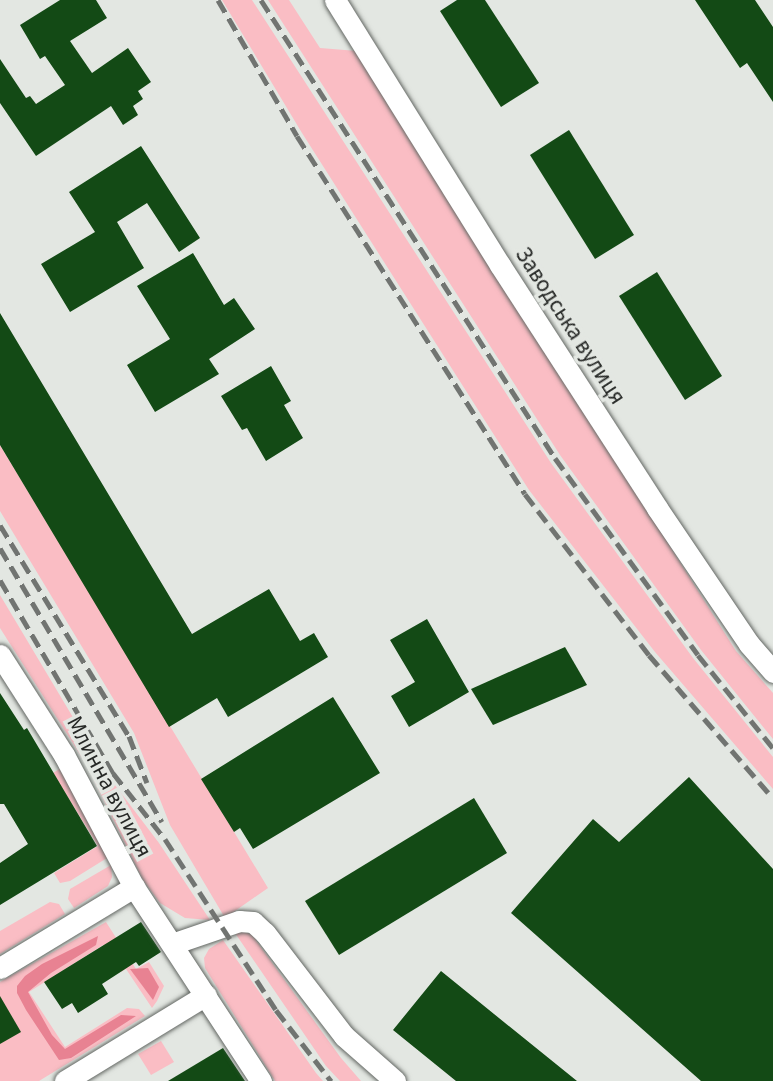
<!DOCTYPE html>
<meta charset="utf-8">
<style>
body{margin:0}
#map{position:relative;width:773px;height:1081px;overflow:hidden;background:#e3e7e2;font-family:"Source Sans 3",sans-serif}
div>[style]{position:absolute}
.green>*{inset:0;background:#fabdc4}
.forest>*{inset:0;background:#e88292}
.building>*{inset:0;background:#134a15}
.roads{filter:drop-shadow(0 0 2px #636763) drop-shadow(0 0 2px #636763)}
.street>*{height:21px;margin:-10.5px;padding:0 10.5px;transform-origin:10.5px;border-radius:10.5px;background:#fff}
.rail>*{height:5px;margin-top:-2.5px;transform-origin:0;background:repeating-linear-gradient(90deg,#717471 0 14px,transparent 0 21px)}
span{translate:-50% -50%;white-space:nowrap;text-align:center;line-height:1.15;-webkit-text-stroke:7px #e3e7e2;paint-order:stroke}
.street-label{font-size:23px;color:#262826}
</style>
<div id="map">
<div class="green">
<div style="clip-path:polygon(222px 0,252px 0,551px 463px,693px 658px,773px 757px,773px 789px,655px 652px,529px 490px,302px 133px)"></div>
<div style="clip-path:polygon(268px 0,289px 0,320px 48px,357px 51px,736px 651px,773px 693px,773px 739px,701px 650px,560px 455px)"></div>
<div style="clip-path:polygon(0 445px,268px 888px,225px 918px,170px 825px,134px 733px,0 511px)"></div>
<div style="clip-path:polygon(0 595px,108px 776px,159px 843px,210px 920px,185px 918px,160px 903px,143px 880px,86px 764px,0 628px)"></div>
<div style="clip-path:polygon(61px 768px,107px 858px,70px 881px,60px 883px,54px 873px,98px 846px,53px 773px)"></div>
<div style="clip-path:polygon(111px 865px,112px 877px,108px 886px,74px 908px,68px 899px,70px 889px)"></div>
<div style="clip-path:polygon(50px 902px,59px 904px,65px 914px,0 954px,0 931px)"></div>
<div style="clip-path:polygon(106px 922px,136px 969px,149px 962px,164px 986px,157px 1001px,152px 1008px,126px 969px,121px 972px,103px 945px,29px 992px,65px 1047px,127px 1008px,139px 1009px,145px 1016px,39px 1081px,0 1081px,0 982px)"></div>
<div style="clip-path:polygon(243px 931px,252px 935px,341px 1058px,361px 1081px,340px 1081px,326px 1066px,235px 933px)"></div>
<div style="clip-path:polygon(223px 940px,316px 1073px,323px 1081px,275px 1081px,205px 968px,204px 958px,209px 949px)"></div>
<div style="clip-path:polygon(161px 1041px,174px 1062px,151px 1075px,138px 1054px)"></div>
</div>
<div class="forest">
<div style="clip-path:polygon(98px 936px,96px 945px,51px 973px,28px 992px,52px 1035px,65px 1049px,121px 1015px,136px 1016px,71px 1058px,59px 1060px,26px 1010px,17px 993px,17px 986px,25px 976px,42px 964px)"></div>
<div style="clip-path:polygon(148px 968px,159px 987px,153px 1000px,130px 969px)"></div>
</div>
<div class="building">
<div style="clip-path:polygon(60px 0,96px 0,107px 18px,70px 41px,92px 73px,128px 48px,151px 82px,138px 91px,143px 99px,133px 106px,138px 115px,123px 125px,111px 106px,36px 156px,0 103px,0 59px,26px 98px,30px 96px,36px 104px,65px 85px,45px 56px,40px 59px,20px 25px)"></div>
<div style="clip-path:polygon(457px 0,485px 0,539px 83px,501px 107px,440px 11px)"></div>
<div style="clip-path:polygon(695px 0,755px 0,773px 27px,773px 102px,747px 63px,740px 68px)"></div>
<div style="clip-path:polygon(569px 130px,634px 235px,595px 259px,530px 155px)"></div>
<div style="clip-path:polygon(141px 146px,200px 238px,179px 252px,147px 203px,117px 222px,144px 268px,70px 312px,41px 264px,95px 232px,69px 192px)"></div>
<div style="clip-path:polygon(193px 253px,224px 305px,234px 298px,255px 329px,209px 359px,219px 374px,155px 412px,127px 365px,170px 339px,137px 286px)"></div>
<div style="clip-path:polygon(657px 272px,722px 376px,685px 400px,619px 296px)"></div>
<div style="clip-path:polygon(0 313px,192px 634px,269px 589px,300px 641px,314px 633px,328px 657px,228px 717px,217px 698px,169px 727px,0 445px)"></div>
<div style="clip-path:polygon(271px 366px,291px 401px,284px 405px,303px 438px,266px 461px,247px 428px,242px 430px,221px 396px)"></div>
<div style="clip-path:polygon(427px 619px,469px 692px,409px 727px,391px 696px,415px 682px,390px 640px)"></div>
<div style="clip-path:polygon(565px 647px,587px 685px,493px 725px,471px 689px)"></div>
<div style="clip-path:polygon(0 693px,24px 730px,27px 728px,97px 846px,0 905px,0 863px,28px 844px,4px 804px,0 804px)"></div>
<div style="clip-path:polygon(333px 697px,380px 773px,253px 849px,240px 828px,234px 832px,201px 779px)"></div>
<div style="clip-path:polygon(689px 777px,773px 869px,773px 1081px,701px 1081px,511px 913px,593px 819px,619px 842px)"></div>
<div style="clip-path:polygon(474px 798px,507px 853px,339px 955px,305px 901px)"></div>
<div style="clip-path:polygon(141px 922px,161px 952px,139px 966px,136px 962px,102px 984px,108px 994px,78px 1013px,72px 1003px,62px 1009px,44px 982px)"></div>
<div style="clip-path:polygon(441px 971px,494px 1014px,577px 1081px,456px 1081px,393px 1030px)"></div>
<div style="clip-path:polygon(0 996px,21px 1032px,0 1044px)"></div>
<div style="clip-path:polygon(223px 1048px,245px 1081px,168px 1081px)"></div>
</div>
<div class="roads">
<div class="street">
<div style="left:335px;top:0;width:312px;rotate:58.1deg"></div>
<div style="left:500px;top:265px;width:289px;rotate:57.1deg"></div>
<div style="left:657px;top:508px;width:164px;rotate:55.9deg"></div>
<div style="left:749px;top:644px;width:37px;rotate:49deg"></div>
<div style="left:0;top:655px;width:119px;rotate:57.4deg"></div>
<div style="left:64px;top:755px;width:149px;rotate:62.1deg"></div>
<div style="left:134px;top:887px;width:232px;rotate:56.8deg"></div>
<div style="left:172px;top:944px;width:71px;rotate:-18.9deg"></div>
<div style="left:239px;top:921px;width:14px;rotate:4deg"></div>
<div style="left:253px;top:922px;width:16px;rotate:43deg"></div>
<div style="left:265px;top:933px;width:130px;rotate:52.5deg"></div>
<div style="left:344px;top:1036px;width:68px;rotate:41.4deg"></div>
<div style="left:0;top:968px;width:157px;rotate:-31.2deg"></div>
<div style="left:65px;top:1081px;width:165px;rotate:-31.4deg"></div>
</div>
</div>
<div class="rail">
<div style="left:218px;top:0;width:157px;rotate:59.8deg"></div>
<div style="left:297px;top:136px;width:424px;rotate:57.5deg"></div>
<div style="left:525px;top:494px;width:203px;rotate:52.4deg"></div>
<div style="left:649px;top:655px;width:189px;rotate:49.1deg"></div>
<div style="left:261px;top:0;width:544px;rotate:57.3deg"></div>
<div style="left:555px;top:458px;width:243px;rotate:54deg"></div>
<div style="left:698px;top:655px;width:119px;rotate:51.1deg"></div>
<div style="left:0;top:525px;width:247px;rotate:58.6deg"></div>
<div style="left:129px;top:736px;width:50px;rotate:69deg"></div>
<div style="left:0;top:548px;width:318px;rotate:59.4deg"></div>
<div style="left:0;top:580px;width:224px;rotate:59.7deg"></div>
<div style="left:113px;top:773px;width:84px;rotate:51.8deg"></div>
<div style="left:165px;top:839px;width:204px;rotate:57deg"></div>
<div style="left:276px;top:1010px;width:90px;rotate:52.2deg"></div>
</div>
<div class="street-label">
<span style="left:570px;top:326px;rotate:57deg">Заводська вулиця</span>
<span style="left:109px;top:787px;rotate:62deg">Млинна вулиця</span>
</div>
</div>
